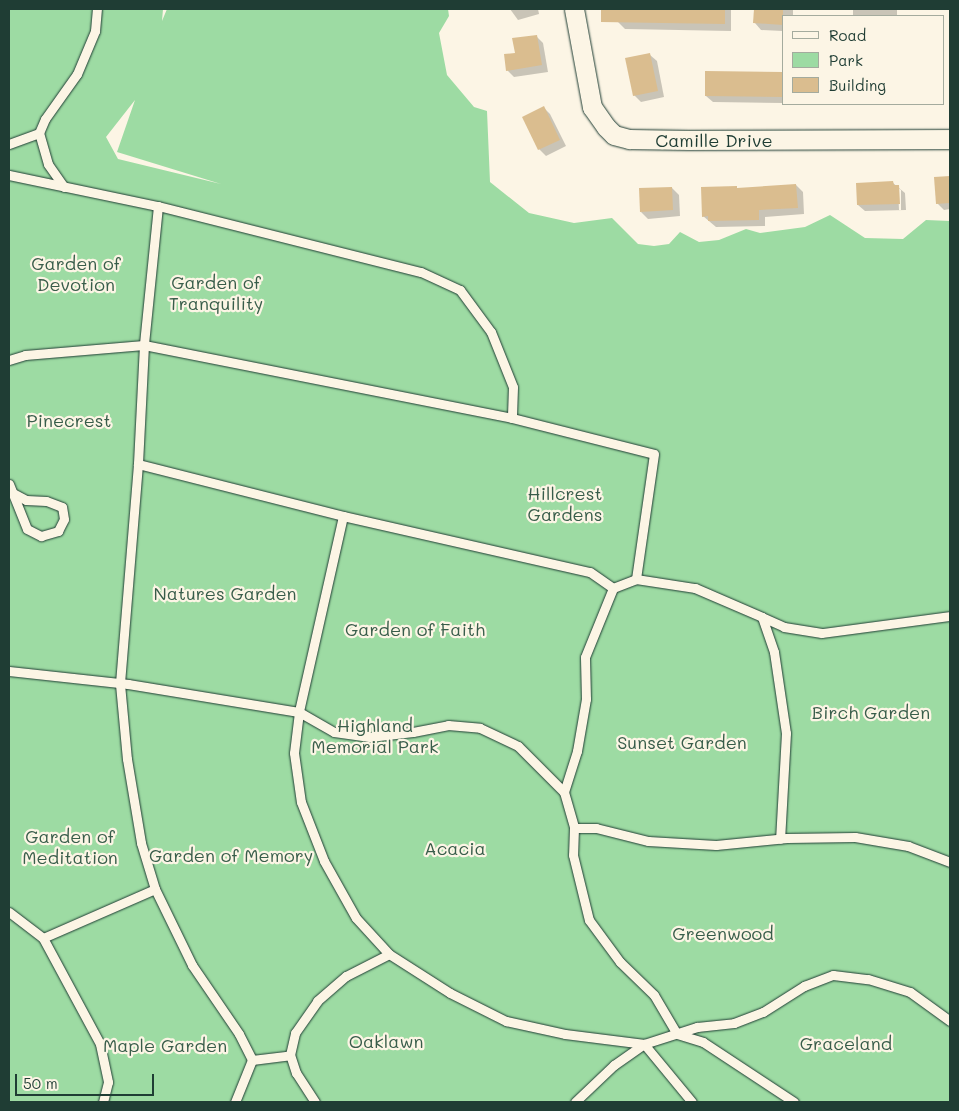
<!DOCTYPE html>
<style>
body{margin:0}
#map{position:relative;width:959px;height:1111px;overflow:hidden;background:#fcf5e5;font-family:Mali,sans-serif}
div>[style]{position:absolute}
.green>*{inset:0;background:#9ddba3}
.shadow>*{inset:0;background:#0003}
.building>*{inset:0;background:#dabd8f}
.roads{filter:drop-shadow(0 0 1px #1f3d34) drop-shadow(0 0 1px #1f3d34)}
.lane>*{height:9px;margin:-4.5px;padding:0 4.5px;transform-origin:4.5px;border-radius:4.5px;background:#fcf5e5}
.street>*{height:19px;margin:-9.5px;padding:0 9.5px;transform-origin:9.5px;border-radius:9.5px;background:#fcf5e5}
span{translate:-50% -50%;white-space:nowrap;text-align:center;line-height:1.15;-webkit-text-stroke:4.5px #fcf5e5;paint-order:stroke}
.street-label{font-size:18px;color:#1f3d34}
.park-label{font-size:18px;color:#385d4a}
.frame{position:absolute;inset:0;border:10px solid #1f3d34;pointer-events:none}
.legend{position:absolute;left:782px;top:15px;width:162px;height:90px;box-sizing:border-box;background:#fcf5e5;border:1px solid #a4ab9e;margin:0;padding:6px 9px;list-style:none;font-size:15px;color:#1f3d34}
.legend li{display:flex;align-items:center;gap:10px;height:25px}
.legend b{width:25px;border:1px solid #a4ab9e}
.scale{position:absolute;left:15px;top:1074px;width:139px;height:22px;box-sizing:border-box;border:2px solid #1f3d34;border-top:0;padding-left:6px;font-size:15px;line-height:18px;white-space:nowrap;color:#1f3d34;-webkit-text-stroke:4px #fcf5e5;paint-order:stroke}
</style>
<div id="map">
<div class="green">
<div style="clip-path:polygon(evenodd,9px 9px,163px 9px,162px 21px,167px 9px,448px 9px,449px 16px,439px 33px,447px 75px,474px 107px,487px 111px,490px 182px,529px 213px,574px 223px,612px 218px,638px 244px,654px 246px,669px 244px,680px 232px,699px 242px,719px 240px,746px 229px,760px 233px,805px 227px,830px 215px,865px 238px,903px 239px,926px 220px,950px 221px,950px 1102px,9px 1102px,9px 9px,135px 100px,117px 152px,221px 184px,118px 159px,106px 137px,135px 100px)"></div>
</div>
<div class="shadow">
<div style="clip-path:polygon(510px 9px,538px 9px,539px 14px,518px 20px)"></div>
<div style="clip-path:polygon(618px 9px,731px 9px,731px 31px,625px 29px,618px 22px)"></div>
<div style="clip-path:polygon(755px 9px,793px 9px,793px 16px,783px 16px,783px 31px,761px 30px,755px 23px)"></div>
<div style="clip-path:polygon(853px 9px,897px 9px,897px 16px,853px 16px)"></div>
<div style="clip-path:polygon(536px 36px,543px 43px,548px 72px,514px 77px,507px 70px,516px 54px)"></div>
<div style="clip-path:polygon(650px 55px,657px 61px,664px 97px,641px 102px,634px 95px)"></div>
<div style="clip-path:polygon(783px 73px,783px 103px,713px 102px,706px 96px)"></div>
<div style="clip-path:polygon(544px 108px,550px 114px,566px 146px,546px 156px,539px 149px)"></div>
<div style="clip-path:polygon(950px 177px,950px 209px,944px 210px,937px 203px,935px 178px)"></div>
<div style="clip-path:polygon(evenodd,893px 183px,905px 193px,906px 210px,865px 211px,858px 205px,893px 183px,898px 188px,901px 190px,901px 210px,899px 210px,898px 188px)"></div>
<div style="clip-path:polygon(796px 185px,803px 192px,804px 214px,765px 217px,765px 226px,716px 227px,703px 216px,736px 187px,738px 189px)"></div>
<div style="clip-path:polygon(672px 188px,679px 195px,680px 216px,648px 219px,641px 212px)"></div>
</div>
<div class="building">
<div style="clip-path:polygon(601px 9px,725px 9px,725px 24px,601px 22px)"></div>
<div style="clip-path:polygon(754px 9px,783px 9px,783px 25px,753px 23px)"></div>
<div style="clip-path:polygon(537px 35px,542px 65px,506px 71px,504px 54px,515px 53px,512px 38px)"></div>
<div style="clip-path:polygon(650px 53px,658px 91px,633px 96px,625px 58px)"></div>
<div style="clip-path:polygon(705px 71px,783px 72px,783px 97px,705px 96px)"></div>
<div style="clip-path:polygon(544px 106px,560px 140px,538px 150px,522px 117px)"></div>
<div style="clip-path:polygon(950px 176px,950px 203px,936px 204px,934px 177px)"></div>
<div style="clip-path:polygon(893px 181px,894px 185px,899px 185px,900px 204px,857px 205px,856px 183px)"></div>
<div style="clip-path:polygon(796px 184px,798px 208px,759px 210px,759px 220px,708px 221px,708px 216px,702px 217px,701px 187px,737px 186px,737px 188px)"></div>
<div style="clip-path:polygon(672px 187px,673px 210px,640px 212px,639px 188px)"></div>
</div>
<div class="roads">
<div class="lane">
<div style="left:9px;top:144px;width:32px;rotate:-20deg"></div>
<div style="left:9px;top:175px;width:152px;rotate:11.8deg"></div>
<div style="left:158px;top:206px;width:271px;rotate:14.1deg"></div>
<div style="left:421px;top:272px;width:43px;rotate:24.8deg"></div>
<div style="left:460px;top:290px;width:52px;rotate:53.6deg"></div>
<div style="left:491px;top:332px;width:59px;rotate:68.2deg"></div>
<div style="left:513px;top:387px;width:31px;rotate:92deg"></div>
<div style="left:64px;top:187px;width:28px;rotate:-125deg"></div>
<div style="left:48px;top:164px;width:32px;rotate:-106deg"></div>
<div style="left:39px;top:133px;width:15px;rotate:-67deg"></div>
<div style="left:45px;top:119px;width:55px;rotate:-54.6deg"></div>
<div style="left:77px;top:74px;width:47px;rotate:-67.3deg"></div>
<div style="left:95px;top:31px;width:22px;rotate:-85deg"></div>
<div style="left:158px;top:206px;width:140px;rotate:95.8deg"></div>
<div style="left:144px;top:345px;width:119px;rotate:92.9deg"></div>
<div style="left:138px;top:464px;width:221px;rotate:94.7deg"></div>
<div style="left:120px;top:684px;width:75px;rotate:84.7deg"></div>
<div style="left:127px;top:759px;width:85px;rotate:80.5deg"></div>
<div style="left:141px;top:843px;width:48px;rotate:73.1deg"></div>
<div style="left:155px;top:889px;width:85px;rotate:64deg"></div>
<div style="left:192px;top:965px;width:83px;rotate:55.7deg"></div>
<div style="left:239px;top:1034px;width:29px;rotate:63deg"></div>
<div style="left:9px;top:360px;width:17px;rotate:-17deg"></div>
<div style="left:25px;top:355px;width:119px;rotate:-4.8deg"></div>
<div style="left:144px;top:345px;width:375px;rotate:11.2deg"></div>
<div style="left:512px;top:418px;width:146px;rotate:14.2deg"></div>
<div style="left:654px;top:454px;width:126px;rotate:98.2deg"></div>
<div style="left:636px;top:579px;width:60px;rotate:8.7deg"></div>
<div style="left:695px;top:588px;width:73px;rotate:23.4deg"></div>
<div style="left:762px;top:617px;width:37px;rotate:71deg"></div>
<div style="left:774px;top:652px;width:82px;rotate:81.6deg"></div>
<div style="left:786px;top:733px;width:106px;rotate:93.2deg"></div>
<div style="left:138px;top:464px;width:211px;rotate:14.2deg"></div>
<div style="left:343px;top:516px;width:253px;rotate:12.8deg"></div>
<div style="left:590px;top:572px;width:28px;rotate:35deg"></div>
<div style="left:9px;top:484px;width:48px;rotate:68.2deg"></div>
<div style="left:27px;top:529px;width:16px;rotate:27deg"></div>
<div style="left:41px;top:536px;width:18px;rotate:-16deg"></div>
<div style="left:58px;top:531px;width:13px;rotate:-63deg"></div>
<div style="left:64px;top:519px;width:12px;rotate:-99deg"></div>
<div style="left:62px;top:507px;width:17px;rotate:-159deg"></div>
<div style="left:46px;top:501px;width:20px;rotate:-177deg"></div>
<div style="left:26px;top:500px;width:15px;rotate:-152deg"></div>
<div style="left:343px;top:516px;width:201px;rotate:102.7deg"></div>
<div style="left:299px;top:712px;width:41px;rotate:97deg"></div>
<div style="left:294px;top:753px;width:49px;rotate:81.9deg"></div>
<div style="left:301px;top:802px;width:63px;rotate:68.7deg"></div>
<div style="left:324px;top:861px;width:65px;rotate:60.7deg"></div>
<div style="left:356px;top:918px;width:49px;rotate:47.5deg"></div>
<div style="left:389px;top:954px;width:72px;rotate:32.6deg"></div>
<div style="left:450px;top:993px;width:63px;rotate:26.6deg"></div>
<div style="left:506px;top:1021px;width:60px;rotate:12.4deg"></div>
<div style="left:565px;top:1034px;width:80px;rotate:7.2deg"></div>
<div style="left:644px;top:1044px;width:75px;rotate:50.4deg"></div>
<div style="left:762px;top:617px;width:24px;rotate:24deg"></div>
<div style="left:784px;top:627px;width:38px;rotate:9deg"></div>
<div style="left:822px;top:633px;width:129px;rotate:-7.6deg"></div>
<div style="left:9px;top:671px;width:120px;rotate:6.2deg"></div>
<div style="left:128px;top:684px;width:173px;rotate:9.3deg"></div>
<div style="left:299px;top:712px;width:40px;rotate:29.7deg"></div>
<div style="left:334px;top:732px;width:36px;rotate:8deg"></div>
<div style="left:370px;top:737px;width:43px;rotate:-6.6deg"></div>
<div style="left:413px;top:732px;width:36px;rotate:-11deg"></div>
<div style="left:448px;top:725px;width:32px;rotate:5deg"></div>
<div style="left:480px;top:728px;width:42px;rotate:25.3deg"></div>
<div style="left:518px;top:746px;width:65px;rotate:45deg"></div>
<div style="left:564px;top:792px;width:37px;rotate:74deg"></div>
<div style="left:574px;top:828px;width:27px;rotate:92deg"></div>
<div style="left:573px;top:855px;width:67px;rotate:76.2deg"></div>
<div style="left:589px;top:920px;width:52px;rotate:53.6deg"></div>
<div style="left:620px;top:962px;width:47px;rotate:44.1deg"></div>
<div style="left:654px;top:995px;width:45px;rotate:59.5deg"></div>
<div style="left:677px;top:1034px;width:27px;rotate:17deg"></div>
<div style="left:703px;top:1042px;width:109px;rotate:33.4deg"></div>
<div style="left:564px;top:792px;width:43px;rotate:-72.4deg"></div>
<div style="left:577px;top:751px;width:53px;rotate:-80.2deg"></div>
<div style="left:586px;top:699px;width:42px;rotate:-91.4deg"></div>
<div style="left:585px;top:657px;width:74px;rotate:-67.9deg"></div>
<div style="left:613px;top:588px;width:25px;rotate:-21deg"></div>
<div style="left:574px;top:828px;width:22px"></div>
<div style="left:596px;top:828px;width:54px;rotate:14deg"></div>
<div style="left:648px;top:841px;width:68px;rotate:3.4deg"></div>
<div style="left:716px;top:845px;width:71px;rotate:-5.6deg"></div>
<div style="left:787px;top:838px;width:68px;rotate:-0.8deg"></div>
<div style="left:855px;top:837px;width:54px;rotate:9.6deg"></div>
<div style="left:908px;top:846px;width:45px;rotate:20.9deg"></div>
<div style="left:9px;top:912px;width:43px;rotate:37.4deg"></div>
<div style="left:43px;top:938px;width:120px;rotate:61.7deg"></div>
<div style="left:100px;top:1044px;width:39px;rotate:78deg"></div>
<div style="left:108px;top:1082px;width:21px;rotate:104deg"></div>
<div style="left:43px;top:938px;width:122px;rotate:-23.6deg"></div>
<div style="left:235px;top:1102px;width:45px;rotate:-68deg"></div>
<div style="left:252px;top:1060px;width:38px;rotate:-7deg"></div>
<div style="left:315px;top:1102px;width:35px;rotate:-123deg"></div>
<div style="left:296px;top:1073px;width:19px;rotate:-108deg"></div>
<div style="left:290px;top:1055px;width:23px;rotate:-77deg"></div>
<div style="left:295px;top:1033px;width:39px;rotate:-55deg"></div>
<div style="left:317px;top:1001px;width:38px;rotate:-41deg"></div>
<div style="left:346px;top:976px;width:48px;rotate:-27.1deg"></div>
<div style="left:575px;top:1102px;width:54px;rotate:-43.5deg"></div>
<div style="left:614px;top:1065px;width:37px;rotate:-35deg"></div>
<div style="left:644px;top:1044px;width:56px;rotate:-17.8deg"></div>
<div style="left:697px;top:1027px;width:37px;rotate:-6deg"></div>
<div style="left:734px;top:1023px;width:31px;rotate:-21deg"></div>
<div style="left:763px;top:1012px;width:49px;rotate:-32.4deg"></div>
<div style="left:804px;top:986px;width:31px;rotate:-21deg"></div>
<div style="left:833px;top:975px;width:35px;rotate:7deg"></div>
<div style="left:868px;top:979px;width:44px;rotate:17.2deg"></div>
<div style="left:910px;top:992px;width:49px;rotate:35.9deg"></div>
</div>
<div class="street">
<div style="left:574px;top:9px;width:100px;rotate:79.6deg"></div>
<div style="left:592px;top:107px;width:24px;rotate:55deg"></div>
<div style="left:606px;top:127px;width:11px;rotate:45deg"></div>
<div style="left:614px;top:135px;width:16px;rotate:15deg"></div>
<div style="left:629px;top:139px;width:61px;rotate:0.9deg"></div>
<div style="left:690px;top:140px;width:260px;rotate:-0.2deg"></div>
</div>
</div>
<div class="street-label">
<span style="left:714px;top:140px">Camille Drive</span>
</div>
<div class="park-label">
<span style="left:76px;top:274px">Garden of<br>Devotion</span>
<span style="left:216px;top:293px">Garden of<br>Tranquility</span>
<span style="left:69px;top:420px">Pinecrest</span>
<span style="left:565px;top:504px">Hillcrest<br>Gardens</span>
<span style="left:225px;top:593px">Natures Garden</span>
<span style="left:415px;top:629px">Garden of Faith</span>
<span style="left:871px;top:712px">Birch Garden</span>
<span style="left:375px;top:736px">Highland<br>Memorial Park</span>
<span style="left:682px;top:742px">Sunset Garden</span>
<span style="left:70px;top:847px">Garden of<br>Meditation</span>
<span style="left:455px;top:848px">Acacia</span>
<span style="left:231px;top:855px">Garden of Memory</span>
<span style="left:723px;top:933px">Greenwood</span>
<span style="left:386px;top:1041px">Oaklawn</span>
<span style="left:846px;top:1043px">Graceland</span>
<span style="left:165px;top:1045px">Maple Garden</span>
</div>
<div class="frame"></div>
<ul class="legend">
<li><b style="height:6px;background:#fcf5e5"></b>Road</li>
<li><b style="height:14px;background:#9ddba3"></b>Park</li>
<li><b style="height:14px;background:#dabd8f"></b>Building</li>
</ul>
<div class="scale">50 m</div>
</div>
